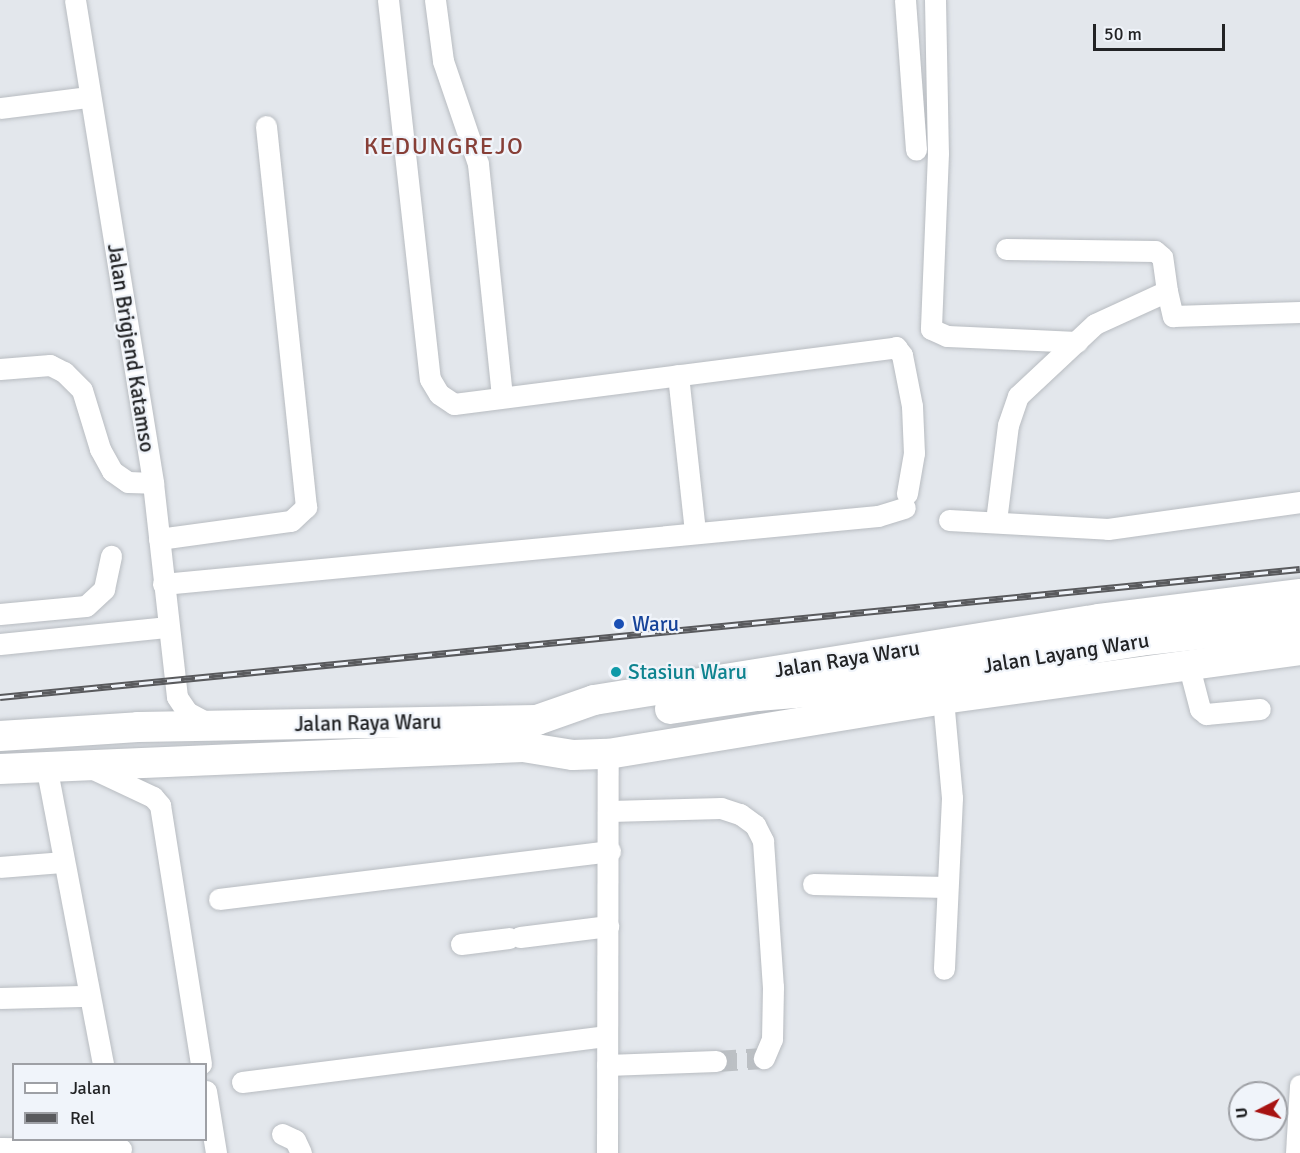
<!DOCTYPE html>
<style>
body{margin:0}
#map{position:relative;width:1300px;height:1153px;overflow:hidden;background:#e3e7ec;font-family:Signika,sans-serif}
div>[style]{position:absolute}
.minor-tunnel>*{height:21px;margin-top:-10.5px;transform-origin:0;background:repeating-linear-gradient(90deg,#bcc0c4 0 21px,transparent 0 31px)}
.roads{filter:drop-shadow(0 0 2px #b8bcc1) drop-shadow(0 0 2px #b8bcc1)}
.minor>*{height:21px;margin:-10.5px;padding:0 10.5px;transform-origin:10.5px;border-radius:10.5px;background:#fff}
.highway>*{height:30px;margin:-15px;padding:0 15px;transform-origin:15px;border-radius:15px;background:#fff}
.rail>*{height:7px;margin-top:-3.5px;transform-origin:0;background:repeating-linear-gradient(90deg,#f0f4fa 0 14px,#595a5d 0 28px);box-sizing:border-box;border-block:2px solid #595a5d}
.dots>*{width:16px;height:16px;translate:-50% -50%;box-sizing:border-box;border:3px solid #f0f4fa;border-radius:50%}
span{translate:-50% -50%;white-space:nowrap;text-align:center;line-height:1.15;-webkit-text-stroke:4.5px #f0f4fa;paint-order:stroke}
.street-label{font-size:21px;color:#222325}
.transit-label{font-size:21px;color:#164399}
.left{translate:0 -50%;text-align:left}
.culture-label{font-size:21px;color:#0d838f}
.quarter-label{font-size:24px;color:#873f37;letter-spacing:1.5px}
.legend{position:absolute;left:12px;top:1063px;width:195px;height:78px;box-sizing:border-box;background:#f0f4fa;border:2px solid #9ea0a5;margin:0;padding:8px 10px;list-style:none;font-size:18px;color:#222325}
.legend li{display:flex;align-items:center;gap:12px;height:30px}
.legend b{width:30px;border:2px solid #9ea0a5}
.north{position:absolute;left:1228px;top:1081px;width:60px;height:60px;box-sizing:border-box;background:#f0f4fa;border:2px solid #9ea0a5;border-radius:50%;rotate:264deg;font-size:16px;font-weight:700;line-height:24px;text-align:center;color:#222325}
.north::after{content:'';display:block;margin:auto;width:21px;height:27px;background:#a71312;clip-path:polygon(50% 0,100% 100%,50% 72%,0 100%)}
.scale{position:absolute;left:1093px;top:24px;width:132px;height:27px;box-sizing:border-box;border:3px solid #222325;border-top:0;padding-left:8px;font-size:18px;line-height:21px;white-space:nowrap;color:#222325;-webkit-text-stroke:4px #f0f4fa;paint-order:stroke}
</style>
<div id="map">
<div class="minor-tunnel">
<div style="left:716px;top:1061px;width:48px;rotate:-3.6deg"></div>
</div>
<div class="roads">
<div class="minor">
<div style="left:75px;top:0;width:489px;rotate:80.8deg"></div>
<div style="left:153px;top:483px;width:215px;rotate:83.6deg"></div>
<div style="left:177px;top:697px;width:18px;rotate:56deg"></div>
<div style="left:187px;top:712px;width:26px;rotate:28deg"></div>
<div style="left:388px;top:0;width:381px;rotate:83.7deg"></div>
<div style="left:430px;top:379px;width:17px;rotate:59deg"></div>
<div style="left:439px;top:394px;width:18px;rotate:34deg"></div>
<div style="left:454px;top:404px;width:446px;rotate:-7.3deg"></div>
<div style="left:896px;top:347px;width:10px;rotate:53deg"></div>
<div style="left:902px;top:355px;width:52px;rotate:78.9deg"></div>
<div style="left:912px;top:406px;width:47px;rotate:87.6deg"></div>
<div style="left:914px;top:453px;width:41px;rotate:99.9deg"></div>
<div style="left:435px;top:0;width:62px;rotate:82.5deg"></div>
<div style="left:443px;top:61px;width:109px;rotate:71.2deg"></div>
<div style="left:478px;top:164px;width:234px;rotate:84.1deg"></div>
<div style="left:905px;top:0;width:150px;rotate:85.8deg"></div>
<div style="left:935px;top:0;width:153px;rotate:88.9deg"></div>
<div style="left:938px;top:153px;width:176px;rotate:92.3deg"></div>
<div style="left:931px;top:329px;width:17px;rotate:24deg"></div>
<div style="left:947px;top:336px;width:130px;rotate:2.6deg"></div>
<div style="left:0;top:108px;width:89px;rotate:-7.1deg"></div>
<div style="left:1167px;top:291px;width:26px;rotate:77deg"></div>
<div style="left:1173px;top:316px;width:127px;rotate:-1.8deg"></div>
<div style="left:0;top:369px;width:50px;rotate:-4.6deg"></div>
<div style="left:50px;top:365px;width:16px;rotate:27deg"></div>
<div style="left:64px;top:372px;width:25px;rotate:45deg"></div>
<div style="left:82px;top:390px;width:62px;rotate:73deg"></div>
<div style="left:100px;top:449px;width:25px;rotate:61deg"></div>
<div style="left:112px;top:471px;width:19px;rotate:35deg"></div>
<div style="left:128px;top:482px;width:25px;rotate:2deg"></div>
<div style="left:678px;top:375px;width:157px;rotate:83.8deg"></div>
<div style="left:949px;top:520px;width:159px;rotate:3.2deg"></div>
<div style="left:1108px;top:529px;width:194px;rotate:-8deg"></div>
<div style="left:996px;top:521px;width:97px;rotate:-82.9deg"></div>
<div style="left:1008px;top:425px;width:31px;rotate:-71deg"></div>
<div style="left:1018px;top:396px;width:105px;rotate:-43.1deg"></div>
<div style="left:1095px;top:324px;width:79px;rotate:-24.6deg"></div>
<div style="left:1167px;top:291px;width:34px;rotate:-98deg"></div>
<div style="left:1162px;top:257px;width:9px;rotate:-139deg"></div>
<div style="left:1155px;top:251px;width:149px;rotate:-179.2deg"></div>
<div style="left:159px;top:539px;width:133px;rotate:-7.8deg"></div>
<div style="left:291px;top:521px;width:21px;rotate:-43deg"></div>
<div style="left:306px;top:507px;width:383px;rotate:-96deg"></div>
<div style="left:163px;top:584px;width:718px;rotate:-5.43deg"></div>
<div style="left:878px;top:516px;width:28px;rotate:-17deg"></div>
<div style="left:0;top:614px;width:86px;rotate:-5.3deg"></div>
<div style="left:86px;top:606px;width:25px;rotate:-43deg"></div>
<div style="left:104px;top:589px;width:34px;rotate:-78deg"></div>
<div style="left:0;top:644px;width:169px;rotate:-5.8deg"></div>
<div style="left:1188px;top:663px;width:48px;rotate:75.4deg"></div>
<div style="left:1200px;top:709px;width:8px;rotate:40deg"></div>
<div style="left:1206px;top:714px;width:54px;rotate:-5.3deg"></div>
<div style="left:943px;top:699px;width:99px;rotate:84.8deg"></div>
<div style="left:952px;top:798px;width:171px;rotate:92.7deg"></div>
<div style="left:46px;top:765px;width:304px;rotate:79.2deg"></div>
<div style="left:89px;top:767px;width:71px;rotate:25.1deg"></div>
<div style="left:153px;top:797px;width:11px;rotate:49deg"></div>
<div style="left:160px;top:805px;width:262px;rotate:81deg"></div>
<div style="left:610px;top:811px;width:111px;rotate:-1.5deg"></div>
<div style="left:721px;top:808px;width:20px;rotate:18deg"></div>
<div style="left:740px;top:814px;width:19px;rotate:36deg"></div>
<div style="left:755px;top:825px;width:18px;rotate:63deg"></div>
<div style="left:763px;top:841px;width:146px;rotate:86.1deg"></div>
<div style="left:773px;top:987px;width:52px;rotate:91.1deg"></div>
<div style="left:772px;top:1039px;width:21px;rotate:113deg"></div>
<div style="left:0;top:867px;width:64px;rotate:-4.5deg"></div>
<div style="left:813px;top:884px;width:133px;rotate:1.3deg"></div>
<div style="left:219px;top:899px;width:394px;rotate:-7deg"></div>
<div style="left:520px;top:937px;width:89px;rotate:-7.1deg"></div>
<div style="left:461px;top:944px;width:48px;rotate:-7.1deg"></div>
<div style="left:0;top:998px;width:81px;rotate:-1.4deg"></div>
<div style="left:607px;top:1065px;width:109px;rotate:-2.1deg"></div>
<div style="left:242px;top:1082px;width:368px;rotate:-7.2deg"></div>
<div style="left:206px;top:1091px;width:63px;rotate:80.8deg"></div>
<div style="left:282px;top:1134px;width:14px;rotate:25deg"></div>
<div style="left:295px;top:1140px;width:14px;rotate:65deg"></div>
<div style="left:0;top:1148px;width:121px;rotate:0.5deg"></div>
<div style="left:607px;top:1153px;width:399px;rotate:-89.9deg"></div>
<div style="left:1296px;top:1153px;width:68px;rotate:-86.6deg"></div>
</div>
<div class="highway">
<div style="left:670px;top:709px;width:88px;rotate:-8.5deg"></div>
<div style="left:757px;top:696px;width:76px;rotate:-4.5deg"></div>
<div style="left:833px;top:690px;width:310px;rotate:-9.1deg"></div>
<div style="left:1139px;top:641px;width:162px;rotate:-6.4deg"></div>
<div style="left:0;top:736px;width:138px;rotate:-3.7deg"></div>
<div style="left:138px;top:727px;width:399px;rotate:-1deg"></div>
<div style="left:537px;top:720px;width:60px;rotate:-19.3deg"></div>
<div style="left:594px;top:700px;width:511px;rotate:-9.11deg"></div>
<div style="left:1099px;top:619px;width:203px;rotate:-7.1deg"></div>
<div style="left:0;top:769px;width:523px;rotate:-2.41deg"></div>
<div style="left:523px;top:747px;width:51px;rotate:9.1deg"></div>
<div style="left:573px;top:755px;width:35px;rotate:-2deg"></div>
<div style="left:608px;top:754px;width:339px;rotate:-9.3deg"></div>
<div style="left:943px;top:699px;width:360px;rotate:-7.8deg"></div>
</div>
</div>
<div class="rail">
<div style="left:0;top:697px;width:1306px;rotate:-5.62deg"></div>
</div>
<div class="dots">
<div style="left:619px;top:624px;background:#1a4fb4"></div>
<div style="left:616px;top:672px;background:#0f9aa8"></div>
</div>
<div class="street-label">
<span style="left:131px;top:348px;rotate:81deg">Jalan Brigjend Katamso</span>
<span style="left:1066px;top:653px;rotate:-9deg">Jalan Layang Waru</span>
<span style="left:847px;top:659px;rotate:-9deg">Jalan Raya Waru</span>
<span style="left:368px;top:723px;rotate:-1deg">Jalan Raya Waru</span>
</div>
<div class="transit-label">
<span class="left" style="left:632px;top:624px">Waru</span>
</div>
<div class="culture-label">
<span class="left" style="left:628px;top:672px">Stasiun Waru</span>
</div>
<div class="quarter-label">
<span style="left:444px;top:147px">KEDUNGREJO</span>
</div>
<ul class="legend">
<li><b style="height:8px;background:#fff"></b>Jalan</li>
<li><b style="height:8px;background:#595a5d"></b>Rel</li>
</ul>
<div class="north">U</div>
<div class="scale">50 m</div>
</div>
